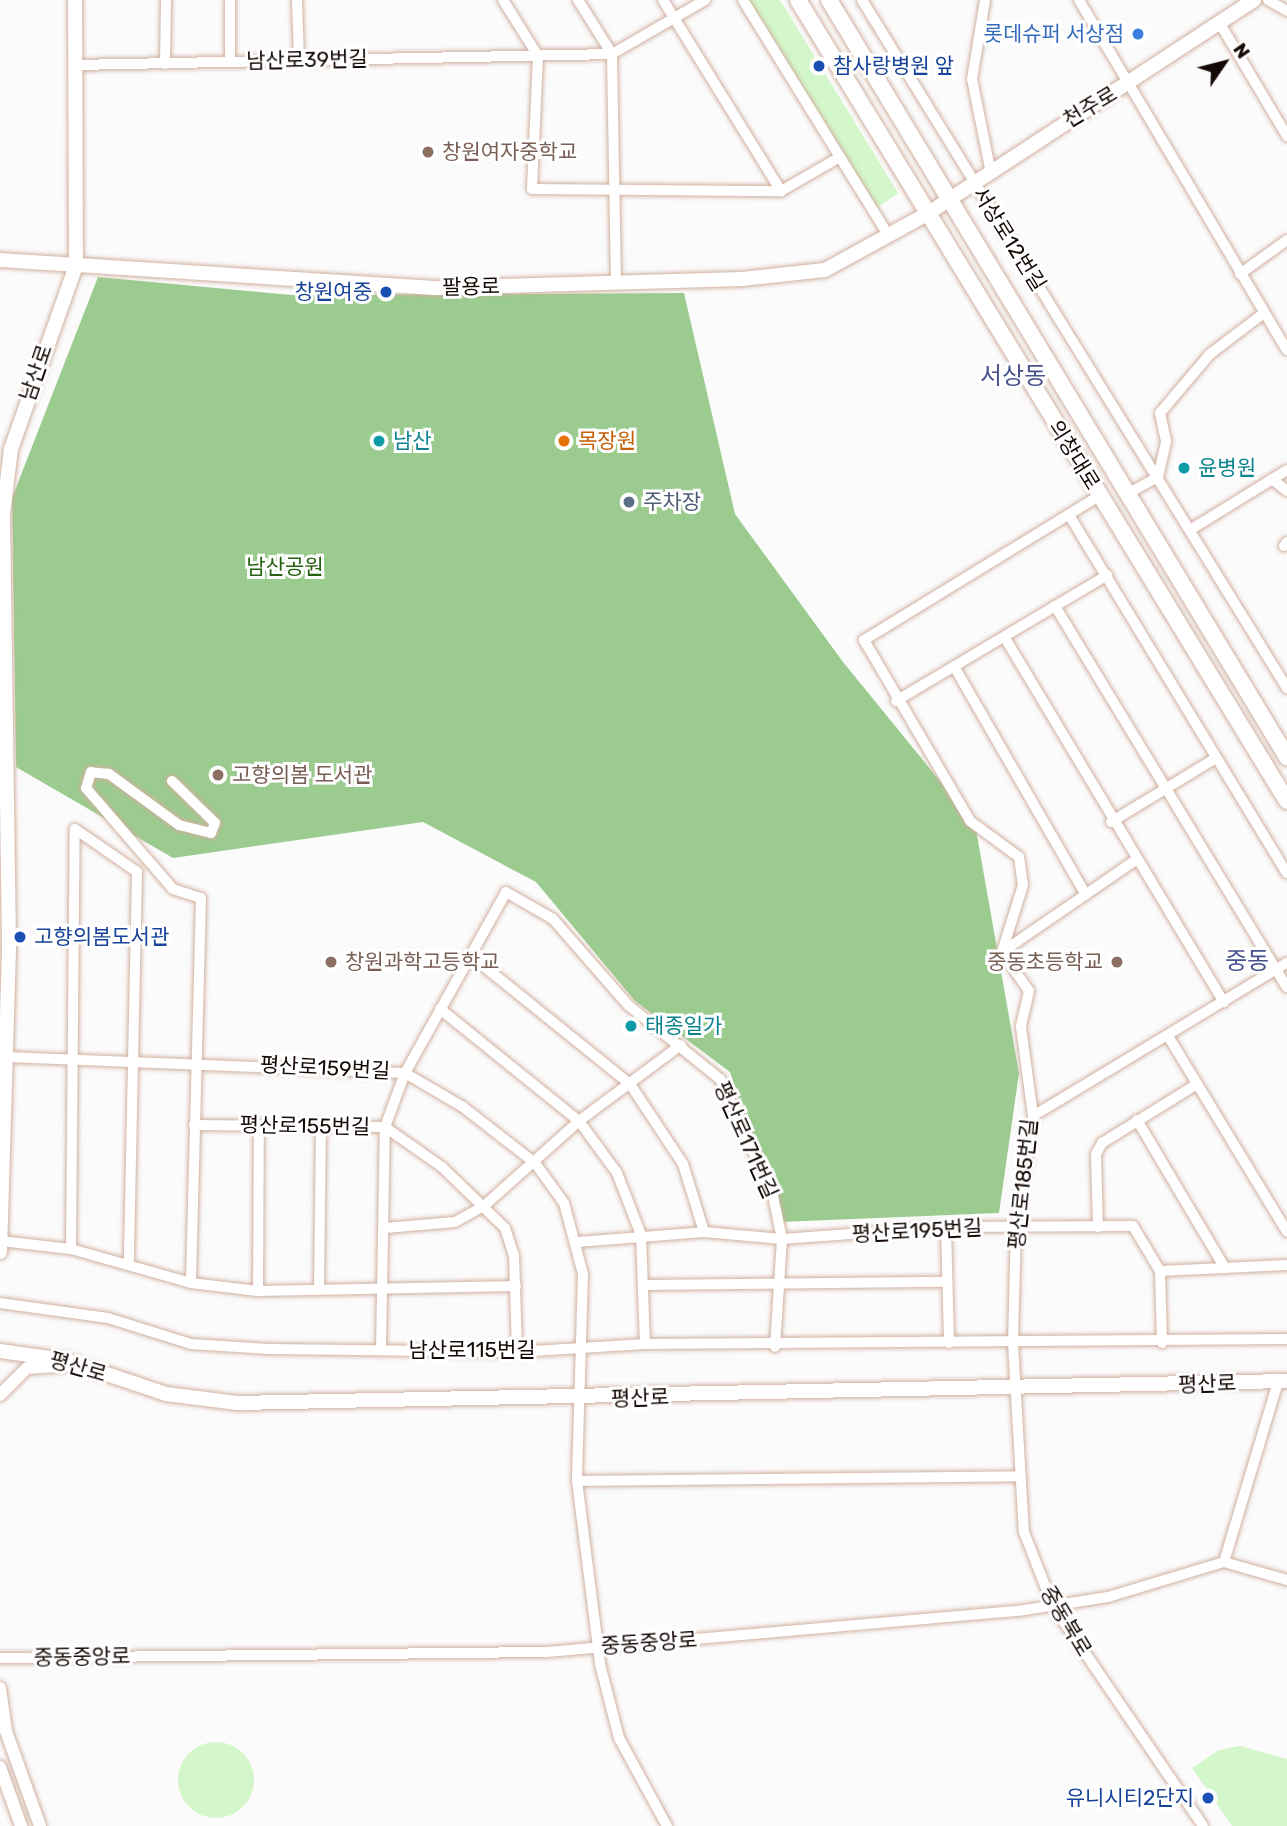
<!DOCTYPE html>
<meta charset="utf-8">
<style>
body{margin:0}
#map{position:relative;width:1287px;height:1826px;overflow:hidden;background:#fbfbfb;font-family:Rubik,"Noto Sans KR",sans-serif}
div>[style]{position:absolute}
.green>*{inset:0;background:#d3f7ca}
.round{border-radius:50%}
.forest>*{inset:0;background:#9bcb8f}
.roads{filter:drop-shadow(0 0 2px #d0b09f) drop-shadow(0 0 2px #d0b09f)}
.minor>*{height:10px;margin:-5px;padding:0 5px;transform-origin:5px;border-radius:5px;background:#fff}
.tertiary>*{height:12px;margin:-6px;padding:0 6px;transform-origin:6px;border-radius:6px;background:#fff}
.secondary>*{height:14px;margin:-7px;padding:0 7px;transform-origin:7px;border-radius:7px;background:#fff}
.primary>*{height:16px;margin:-8px;padding:0 8px;transform-origin:8px;border-radius:8px;background:#fff}
.dots>*{width:19px;height:19px;translate:-50% -50%;box-sizing:border-box;border:4px solid #fff;border-radius:50%}
span{translate:-50% -50%;white-space:nowrap;text-align:center;line-height:1.15;-webkit-text-stroke:6px #fff;paint-order:stroke}
.shop-label{font-size:21px;color:#366cbe}
.right{translate:-100% -50%;text-align:right}
.street-label{font-size:21px;color:#140905}
.transit-label{font-size:21px;color:#164399}
.left{translate:0 -50%;text-align:left}
.education-label{font-size:21px;color:#785e54}
.culture-label{font-size:21px;color:#0d838f}
.food-label{font-size:21px;color:#c56008}
.service-label{font-size:21px;color:#4e5e75}
.park-label{font-size:21px;color:#256210}
.quarter-label{font-size:24px;color:#46518e}
.north{position:absolute;left:1189px;top:28px;width:70px;height:70px;-webkit-text-stroke:5px #fff;paint-order:stroke;rotate:55deg;font-size:19px;font-weight:700;line-height:28px;text-align:center;color:#140905}
.north::after{content:'';display:block;margin:auto;width:24px;height:32px;background:#140905;clip-path:polygon(50% 0,100% 100%,50% 72%,0 100%)}
</style>
<div id="map">
<div class="green">
<div style="clip-path:polygon(749px 0,780px 0,898px 193px,877px 208px)"></div>
<div class="round" style="left:178px;top:1742px;width:76px;height:76px"></div>
<div style="clip-path:polygon(1240px 1746px,1287px 1759px,1287px 1826px,1232px 1826px,1192px 1768px,1219px 1750px)"></div>
</div>
<div class="forest">
<div style="clip-path:polygon(98px 277px,291px 295px,684px 293px,735px 514px,843px 662px,975px 824px,1019px 1073px,999px 1213px,780px 1222px,730px 1072px,635px 1001px,536px 882px,423px 822px,173px 858px,16px 767px,12px 498px)"></div>
</div>
<div class="roads">
<div class="minor">
<div style="left:297px;top:0;width:60px;rotate:88.1deg"></div>
<div style="left:503px;top:0;width:66px;rotate:58deg"></div>
<div style="left:538px;top:56px;width:133px;rotate:92.6deg"></div>
<div style="left:532px;top:189px;width:249px;rotate:0.5deg"></div>
<div style="left:781px;top:191px;width:68px;rotate:-30deg"></div>
<div style="left:578px;top:0;width:64px;rotate:57.8deg"></div>
<div style="left:612px;top:54px;width:229px;rotate:89deg"></div>
<div style="left:663px;top:0;width:225px;rotate:58.3deg"></div>
<div style="left:743px;top:0;width:274px;rotate:58.3deg"></div>
<div style="left:862px;top:0;width:809px;rotate:58.3deg"></div>
<div style="left:985px;top:0;width:80px;rotate:99.3deg"></div>
<div style="left:972px;top:79px;width:91px;rotate:78.6deg"></div>
<div style="left:1079px;top:0;width:407px;rotate:59.3deg"></div>
<div style="left:1268px;top:0;width:22px;rotate:30deg"></div>
<div style="left:1219px;top:22px;width:133px;rotate:59.2deg"></div>
<div style="left:230px;top:62px;width:62px;rotate:-90deg"></div>
<div style="left:165px;top:64px;width:64px;rotate:-89.1deg"></div>
<div style="left:75px;top:65px;width:537px;rotate:-1.17deg"></div>
<div style="left:612px;top:54px;width:108px;rotate:-30.1deg"></div>
<div style="left:1240px;top:274px;width:58px;rotate:-35.9deg"></div>
<div style="left:1272px;top:479px;width:19px;rotate:39deg"></div>
<div style="left:1129px;top:493px;width:33px;rotate:-29deg"></div>
<div style="left:1158px;top:477px;width:37px;rotate:-77deg"></div>
<div style="left:1166px;top:441px;width:29px;rotate:-102deg"></div>
<div style="left:1160px;top:413px;width:77px;rotate:-49.7deg"></div>
<div style="left:1210px;top:354px;width:68px;rotate:-37.2deg"></div>
<div style="left:1099px;top:496px;width:276px;rotate:148.5deg"></div>
<div style="left:864px;top:640px;width:210px;rotate:59.6deg"></div>
<div style="left:970px;top:821px;width:61px;rotate:36.3deg"></div>
<div style="left:1019px;top:857px;width:28px;rotate:82deg"></div>
<div style="left:1023px;top:885px;width:70px;rotate:107.4deg"></div>
<div style="left:1002px;top:952px;width:47px;rotate:55.3deg"></div>
<div style="left:1029px;top:991px;width:37px;rotate:103deg"></div>
<div style="left:1021px;top:1027px;width:90px;rotate:82.3deg"></div>
<div style="left:1033px;top:1116px;width:112px;rotate:98.7deg"></div>
<div style="left:1016px;top:1227px;width:116px;rotate:91.5deg"></div>
<div style="left:1013px;top:1343px;width:189px;rotate:86.7deg"></div>
<div style="left:1024px;top:1532px;width:79px;rotate:68.6deg"></div>
<div style="left:1053px;top:1606px;width:266px;rotate:55.7deg"></div>
<div style="left:1069px;top:515px;width:419px;rotate:58.7deg"></div>
<div style="left:1190px;top:530px;width:114px;rotate:-31.7deg"></div>
<div style="left:1284px;top:546px;width:5px;rotate:-53deg"></div>
<div style="left:1055px;top:606px;width:446px;rotate:58.7deg"></div>
<div style="left:1005px;top:638px;width:425px;rotate:59deg"></div>
<div style="left:955px;top:668px;width:262px;rotate:60deg"></div>
<div style="left:896px;top:701px;width:246px;rotate:-30.8deg"></div>
<div style="left:172px;top:781px;width:60px;rotate:44.3deg"></div>
<div style="left:215px;top:823px;width:11px;rotate:112deg"></div>
<div style="left:211px;top:833px;width:33px;rotate:-166deg"></div>
<div style="left:179px;top:825px;width:87px;rotate:-143.9deg"></div>
<div style="left:109px;top:774px;width:18px;rotate:-174deg"></div>
<div style="left:91px;top:772px;width:17px;rotate:107deg"></div>
<div style="left:86px;top:788px;width:133px;rotate:49.3deg"></div>
<div style="left:173px;top:889px;width:29px;rotate:18deg"></div>
<div style="left:201px;top:898px;width:385px;rotate:91.5deg"></div>
<div style="left:1111px;top:822px;width:123px;rotate:-31.4deg"></div>
<div style="left:75px;top:829px;width:75px;rotate:34.7deg"></div>
<div style="left:137px;top:872px;width:390px;rotate:91.2deg"></div>
<div style="left:1002px;top:952px;width:163px;rotate:-34.5deg"></div>
<div style="left:470px;top:955px;width:206px;rotate:38.9deg"></div>
<div style="left:630px;top:1084px;width:96px;rotate:56.5deg"></div>
<div style="left:683px;top:1164px;width:71px;rotate:72.8deg"></div>
<div style="left:440px;top:1009px;width:179px;rotate:38.9deg"></div>
<div style="left:579px;top:1121px;width:64px;rotate:53.8deg"></div>
<div style="left:617px;top:1173px;width:66px;rotate:68.8deg"></div>
<div style="left:641px;top:1235px;width:109px;rotate:87.9deg"></div>
<div style="left:1168px;top:1036px;width:229px;rotate:58.7deg"></div>
<div style="left:6px;top:1057px;width:399px;rotate:2.3deg"></div>
<div style="left:405px;top:1073px;width:67px;rotate:30.4deg"></div>
<div style="left:463px;top:1107px;width:91px;rotate:37.9deg"></div>
<div style="left:535px;top:1163px;width:49px;rotate:54.1deg"></div>
<div style="left:564px;top:1203px;width:73px;rotate:75deg"></div>
<div style="left:583px;top:1274px;width:207px;rotate:91.7deg"></div>
<div style="left:577px;top:1481px;width:184px;rotate:82.8deg"></div>
<div style="left:600px;top:1664px;width:76px;rotate:75.6deg"></div>
<div style="left:619px;top:1738px;width:100px;rotate:61.4deg"></div>
<div style="left:1033px;top:1116px;width:297px;rotate:-31.1deg"></div>
<div style="left:1137px;top:1120px;width:172px;rotate:59.3deg"></div>
<div style="left:194px;top:1125px;width:191px;rotate:0.6deg"></div>
<div style="left:385px;top:1127px;width:70px;rotate:35.1deg"></div>
<div style="left:442px;top:1167px;width:88px;rotate:44.1deg"></div>
<div style="left:505px;top:1228px;width:28px;rotate:72deg"></div>
<div style="left:514px;top:1255px;width:97px;rotate:88.2deg"></div>
<div style="left:946px;top:1227px;width:116px;rotate:88.5deg"></div>
<div style="left:1098px;top:1227px;width:73px;rotate:-91.6deg"></div>
<div style="left:1096px;top:1154px;width:13px;rotate:-61deg"></div>
<div style="left:1102px;top:1143px;width:112px;rotate:-31.8deg"></div>
<div style="left:385px;top:1228px;width:70px;rotate:-4.9deg"></div>
<div style="left:455px;top:1222px;width:33px;rotate:-29deg"></div>
<div style="left:484px;top:1206px;width:127px;rotate:-41.8deg"></div>
<div style="left:579px;top:1121px;width:127px;rotate:-36.7deg"></div>
<div style="left:1px;top:1241px;width:70px;rotate:6.5deg"></div>
<div style="left:71px;top:1249px;width:125px;rotate:15.8deg"></div>
<div style="left:191px;top:1283px;width:67px;rotate:6.8deg"></div>
<div style="left:258px;top:1291px;width:258px;rotate:-1.1deg"></div>
<div style="left:578px;top:1242px;width:126px;rotate:-4.5deg"></div>
<div style="left:704px;top:1232px;width:78px;rotate:5.1deg"></div>
<div style="left:782px;top:1239px;width:164px;rotate:-4.2deg"></div>
<div style="left:946px;top:1227px;width:187px;rotate:-0.3deg"></div>
<div style="left:1133px;top:1226px;width:52px;rotate:59deg"></div>
<div style="left:1160px;top:1271px;width:72px;rotate:88.4deg"></div>
<div style="left:71px;top:1249px;width:420px;rotate:-89.5deg"></div>
<div style="left:1160px;top:1271px;width:127px;rotate:-2.7deg"></div>
<div style="left:643px;top:1285px;width:304px;rotate:-0.6deg"></div>
<div style="left:319px;top:1289px;width:165px;rotate:-89.3deg"></div>
<div style="left:258px;top:1291px;width:166px;rotate:-89.7deg"></div>
<div style="left:0;top:1303px;width:109px;rotate:7.9deg"></div>
<div style="left:108px;top:1318px;width:87px;rotate:17.4deg"></div>
<div style="left:191px;top:1344px;width:78px;rotate:3.7deg"></div>
<div style="left:269px;top:1349px;width:248px;rotate:0.7deg"></div>
<div style="left:517px;top:1352px;width:128px;rotate:-3.6deg"></div>
<div style="left:645px;top:1344px;width:642px;rotate:-0.45deg"></div>
<div style="left:381px;top:1349px;width:222px;rotate:-89deg"></div>
<div style="left:385px;top:1127px;width:58px;rotate:-69.7deg"></div>
<div style="left:405px;top:1073px;width:207px;rotate:-60.8deg"></div>
<div style="left:506px;top:892px;width:54px;rotate:29.9deg"></div>
<div style="left:553px;top:919px;width:114px;rotate:48.9deg"></div>
<div style="left:628px;top:1005px;width:118px;rotate:38.8deg"></div>
<div style="left:720px;top:1079px;width:128px;rotate:65.6deg"></div>
<div style="left:773px;top:1196px;width:44px;rotate:78.2deg"></div>
<div style="left:782px;top:1239px;width:108px;rotate:93.7deg"></div>
<div style="left:577px;top:1481px;width:444px;rotate:-0.6deg"></div>
<div style="left:1224px;top:1562px;width:188px;rotate:-73.3deg"></div>
<div style="left:0;top:1658px;width:547px;rotate:-0.63deg"></div>
<div style="left:547px;top:1652px;width:479px;rotate:-5deg"></div>
<div style="left:1024px;top:1610px;width:85px;rotate:-8.8deg"></div>
<div style="left:1108px;top:1597px;width:121px;rotate:-16.8deg"></div>
<div style="left:1224px;top:1562px;width:66px;rotate:15.9deg"></div>
</div>
<div class="tertiary">
<div style="left:0;top:1395px;width:38px;rotate:-45deg"></div>
<div style="left:27px;top:1368px;width:45px;rotate:-3.8deg"></div>
<div style="left:0;top:1688px;width:43px;rotate:82.1deg"></div>
<div style="left:6px;top:1731px;width:101px;rotate:70.3deg"></div>
<div style="left:0;top:1767px;width:63px;rotate:70.4deg"></div>
</div>
<div class="secondary">
<div style="left:0;top:260px;width:439px;rotate:3.7deg"></div>
<div style="left:438px;top:288px;width:304px;rotate:-1.7deg"></div>
<div style="left:742px;top:279px;width:83px;rotate:-6.2deg"></div>
<div style="left:825px;top:270px;width:116px;rotate:-28.8deg"></div>
<div style="left:927px;top:214px;width:391px;rotate:-33.2deg"></div>
<div style="left:0;top:1252px;width:308px;rotate:-88.3deg"></div>
<div style="left:9px;top:944px;width:430px;rotate:-90.8deg"></div>
<div style="left:3px;top:514px;width:65px;rotate:-83deg"></div>
<div style="left:11px;top:449px;width:195px;rotate:-70.5deg"></div>
<div style="left:76px;top:265px;width:265px;rotate:-90.2deg"></div>
<div style="left:0;top:1351px;width:66px;rotate:7.9deg"></div>
<div style="left:65px;top:1360px;width:107px;rotate:18.6deg"></div>
<div style="left:166px;top:1394px;width:72px;rotate:7.2deg"></div>
<div style="left:237px;top:1403px;width:1050px;rotate:-1.2deg"></div>
</div>
<div class="primary">
<div style="left:798px;top:0;width:938px;rotate:58.6deg"></div>
<div style="left:829px;top:0;width:885px;rotate:58.83deg"></div>
</div>
</div>
<div class="dots">
<div style="left:1138px;top:34px;background:#3f7fe0"></div>
<div style="left:819px;top:66px;background:#1a4fb4"></div>
<div style="left:428px;top:152px;background:#8d6e63"></div>
<div style="left:386px;top:292px;background:#1a4fb4"></div>
<div style="left:379px;top:441px;background:#0f9aa8"></div>
<div style="left:564px;top:441px;background:#e8710a"></div>
<div style="left:1184px;top:468px;background:#0f9aa8"></div>
<div style="left:629px;top:502px;background:#5c6f8a"></div>
<div style="left:218px;top:775px;background:#8d6e63"></div>
<div style="left:20px;top:937px;background:#1a4fb4"></div>
<div style="left:331px;top:962px;background:#8d6e63"></div>
<div style="left:1117px;top:962px;background:#8d6e63"></div>
<div style="left:631px;top:1026px;background:#0f9aa8"></div>
<div style="left:1208px;top:1798px;background:#1a4fb4"></div>
</div>
<div class="shop-label">
<span class="right" style="left:1124px;top:34px">롯데슈퍼 서상점</span>
</div>
<div class="street-label">
<span style="left:307px;top:60px;rotate:-1deg">남산로39번길</span>
<span style="left:1090px;top:107px;rotate:-31deg">천주로</span>
<span style="left:1009px;top:239px;rotate:58deg">서상로12번길</span>
<span style="left:471px;top:287px;rotate:-1deg">팔용로</span>
<span style="left:36px;top:373px;rotate:-71deg">남산로</span>
<span style="left:1074px;top:455px;rotate:58deg">의창대로</span>
<span style="left:325px;top:1068px;rotate:3deg">평산로159번길</span>
<span style="left:305px;top:1126px;rotate:1deg">평산로155번길</span>
<span style="left:746px;top:1140px;rotate:66deg">평산로171번길</span>
<span style="left:1023px;top:1184px;rotate:-84deg">평산로185번길</span>
<span style="left:917px;top:1231px;rotate:-3deg">평산로195번길</span>
<span style="left:472px;top:1350px">남산로115번길</span>
<span style="left:78px;top:1367px;rotate:16deg">평산로</span>
<span style="left:1207px;top:1384px;rotate:-2deg">평산로</span>
<span style="left:640px;top:1398px;rotate:-2deg">평산로</span>
<span style="left:1066px;top:1621px;rotate:59deg">중동북로</span>
<span style="left:649px;top:1643px;rotate:-4deg">중동중앙로</span>
<span style="left:82px;top:1657px;rotate:-1deg">중동중앙로</span>
</div>
<div class="transit-label">
<span class="left" style="left:833px;top:66px">참사랑병원 앞</span>
<span class="right" style="left:372px;top:292px">창원여중</span>
<span class="left" style="left:34px;top:937px">고향의봄도서관</span>
<span class="right" style="left:1194px;top:1798px">유니시티2단지</span>
</div>
<div class="education-label">
<span class="left" style="left:442px;top:152px">창원여자중학교</span>
<span class="left" style="left:232px;top:775px">고향의봄 도서관</span>
<span class="left" style="left:345px;top:962px">창원과학고등학교</span>
<span class="right" style="left:1103px;top:962px">중동초등학교</span>
</div>
<div class="culture-label">
<span class="left" style="left:393px;top:441px">남산</span>
<span class="left" style="left:1198px;top:468px">윤병원</span>
<span class="left" style="left:645px;top:1026px">태종일가</span>
</div>
<div class="food-label">
<span class="left" style="left:578px;top:441px">목장원</span>
</div>
<div class="service-label">
<span class="left" style="left:643px;top:502px">주차장</span>
</div>
<div class="park-label">
<span style="left:285px;top:567px">남산공원</span>
</div>
<div class="quarter-label">
<span style="left:1013px;top:377px">서상동</span>
<span style="left:1247px;top:962px">중동</span>
</div>
<div class="north">N</div>
</div>
